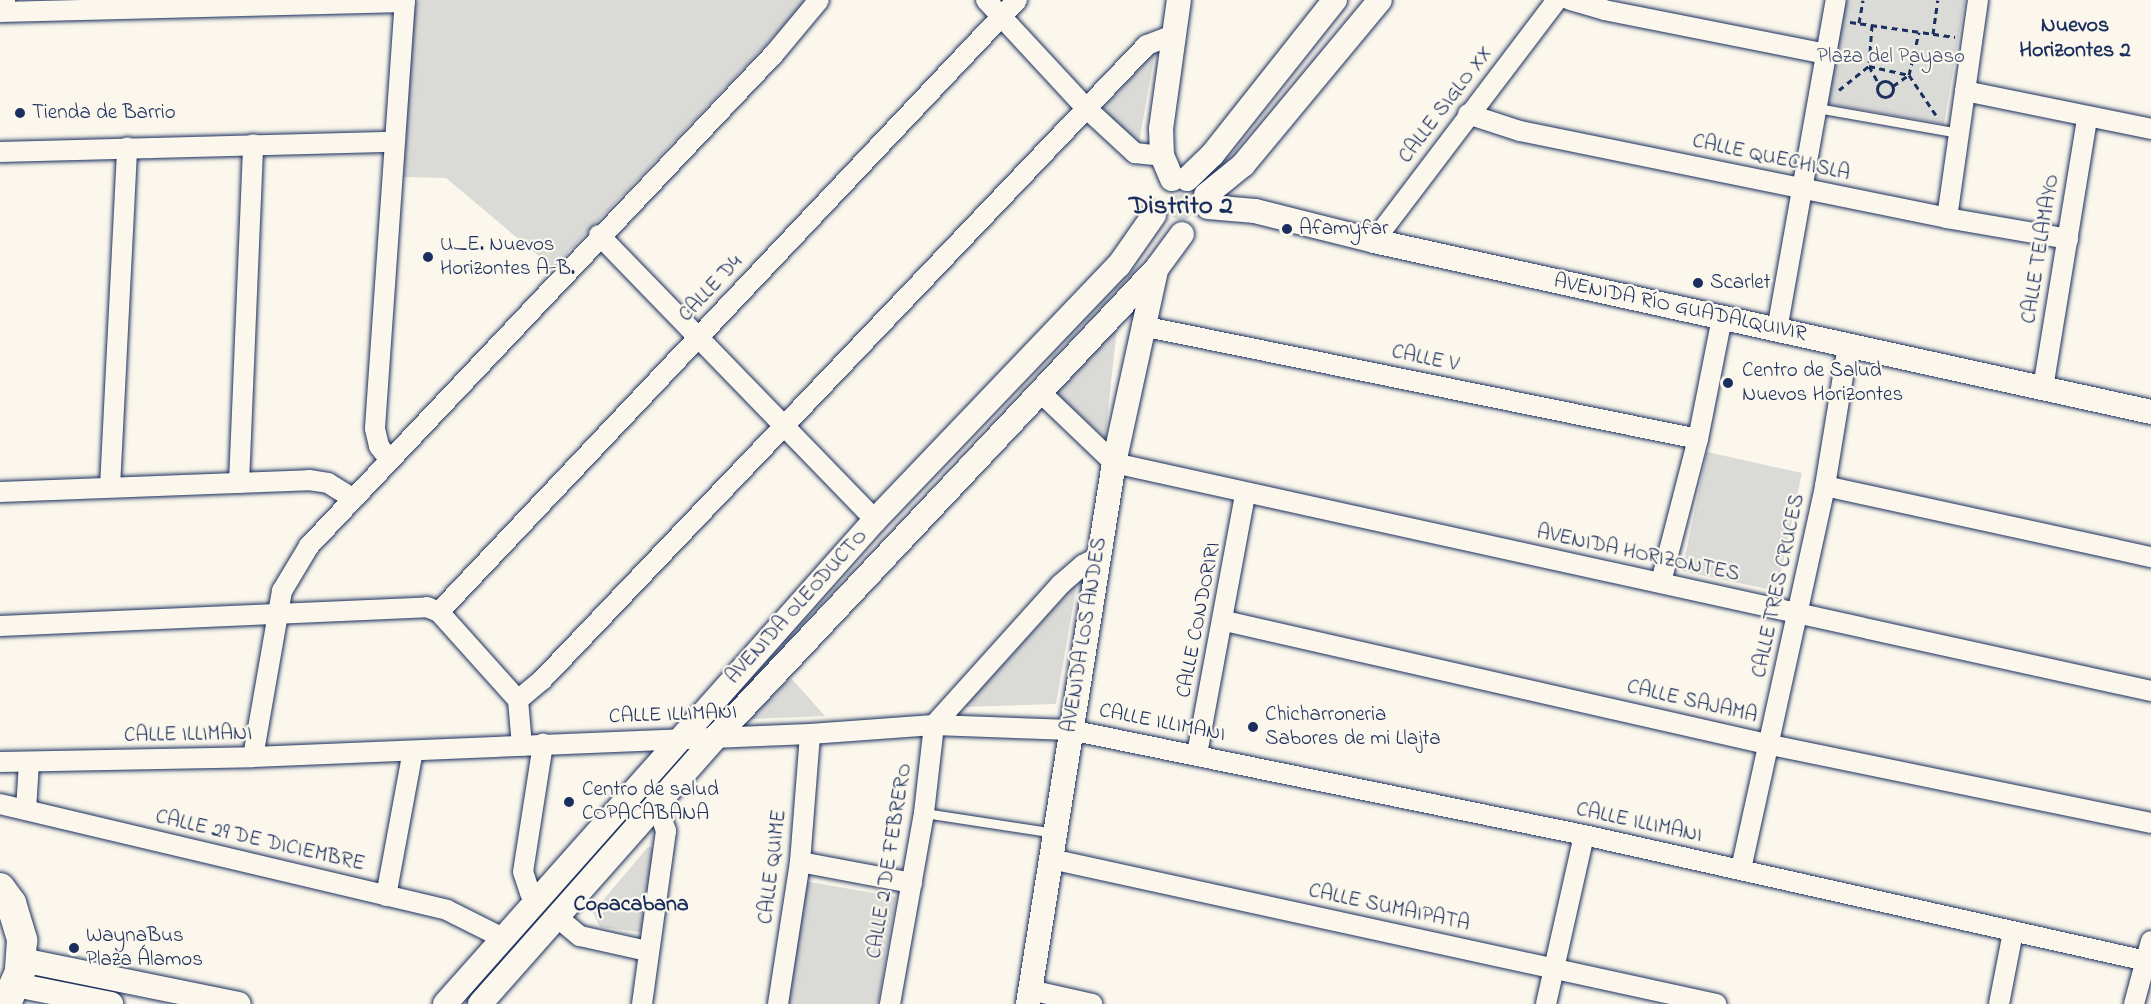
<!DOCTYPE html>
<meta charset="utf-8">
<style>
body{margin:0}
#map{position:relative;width:2151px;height:1004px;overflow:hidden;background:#fbf7ec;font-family:"Indie Flower",sans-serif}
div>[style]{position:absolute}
.green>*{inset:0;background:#dadad7}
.round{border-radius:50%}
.path>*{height:3px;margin-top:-1.5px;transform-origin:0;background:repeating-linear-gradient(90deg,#1b2f5e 0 6px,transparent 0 10.5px)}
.path>.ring{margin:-1.5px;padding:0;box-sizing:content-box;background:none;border:3px solid #1b2f5e;border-radius:50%}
.roads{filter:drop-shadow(0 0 2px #1b2f5e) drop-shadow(0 0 2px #1b2f5e)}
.service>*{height:9px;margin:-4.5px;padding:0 4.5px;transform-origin:4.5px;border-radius:4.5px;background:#fbf7ec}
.minor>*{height:20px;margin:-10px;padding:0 10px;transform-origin:10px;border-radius:10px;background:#fbf7ec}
.tertiary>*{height:24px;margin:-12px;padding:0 12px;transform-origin:12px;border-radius:12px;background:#fbf7ec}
.primary>*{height:30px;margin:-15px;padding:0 15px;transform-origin:15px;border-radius:15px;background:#fbf7ec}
.dots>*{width:16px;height:16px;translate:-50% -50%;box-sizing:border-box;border:3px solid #fbf7ec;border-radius:50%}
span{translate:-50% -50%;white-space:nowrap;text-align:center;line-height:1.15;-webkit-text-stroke:4.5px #fbf7ec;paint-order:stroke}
.park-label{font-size:21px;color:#415176}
.street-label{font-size:21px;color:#1b2f5e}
.poi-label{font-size:21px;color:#1b2f5e}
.left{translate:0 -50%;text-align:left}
.neighbourhood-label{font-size:22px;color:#1b2f5e;font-weight:700}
.district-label{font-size:27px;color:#1b2f5e;font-weight:700}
</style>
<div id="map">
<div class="green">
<div style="clip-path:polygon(418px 0,804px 0,803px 6px,553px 268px,446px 178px,404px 177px,412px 16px)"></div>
<div style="clip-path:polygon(1840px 0,1965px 0,1944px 124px,1823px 103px)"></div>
<div style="clip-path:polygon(1155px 52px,1138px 148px,1103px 108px)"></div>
<div class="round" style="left:1168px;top:194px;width:26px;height:26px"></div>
<div style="clip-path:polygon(1117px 328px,1105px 438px,1053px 391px)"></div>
<div style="clip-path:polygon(1707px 452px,1802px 473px,1777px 591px,1682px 571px)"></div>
<div style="clip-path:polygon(1077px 583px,1056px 704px,964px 707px,965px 706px)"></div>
<div style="clip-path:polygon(791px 678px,825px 716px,749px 719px)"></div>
<div style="clip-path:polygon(648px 847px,655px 848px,647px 933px,600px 927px,593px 912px)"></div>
<div style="clip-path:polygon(804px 881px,896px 897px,878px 1004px,787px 1004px)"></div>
</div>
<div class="path">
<div style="left:1850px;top:22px;width:106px;rotate:8.1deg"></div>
<div style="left:1859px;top:23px;width:23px;rotate:-80deg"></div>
<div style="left:1872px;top:25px;width:41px;rotate:94.2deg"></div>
<div style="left:1869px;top:66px;width:41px;rotate:12.7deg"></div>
<div style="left:1909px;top:75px;width:44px;rotate:-76.9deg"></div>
<div style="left:1933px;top:34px;width:34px;rotate:-82deg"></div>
<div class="ring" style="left:1877px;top:81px;width:13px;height:13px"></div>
<div style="left:1893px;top:86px;width:19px;rotate:-35deg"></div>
<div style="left:1909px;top:75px;width:48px;rotate:56deg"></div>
<div style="left:1839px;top:90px;width:38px;rotate:-39deg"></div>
<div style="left:1869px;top:66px;width:21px;rotate:61deg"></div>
</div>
<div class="roads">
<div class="service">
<div style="left:1817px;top:108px;width:144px;rotate:10deg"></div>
<div style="left:924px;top:813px;width:133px;rotate:8.7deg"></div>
</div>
<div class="minor">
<div style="left:986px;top:0;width:147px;rotate:47.2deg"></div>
<div style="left:1086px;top:108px;width:67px;rotate:42.6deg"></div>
<div style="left:1135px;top:153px;width:27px;rotate:6deg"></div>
<div style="left:1570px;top:0;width:35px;rotate:16deg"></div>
<div style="left:1604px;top:10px;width:226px;rotate:11.2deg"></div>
<div style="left:0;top:12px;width:405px;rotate:-1.4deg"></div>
<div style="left:1965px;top:91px;width:190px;rotate:11.5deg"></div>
<div style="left:1468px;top:114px;width:55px;rotate:18.1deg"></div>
<div style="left:1520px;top:131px;width:436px;rotate:11.5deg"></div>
<div style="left:1947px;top:218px;width:123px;rotate:9.8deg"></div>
<div style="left:0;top:152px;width:393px;rotate:-1.5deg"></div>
<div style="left:1947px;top:218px;width:220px;rotate:-81.9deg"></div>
<div style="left:599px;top:235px;width:397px;rotate:45.9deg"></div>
<div style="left:1374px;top:241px;width:303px;rotate:-52.8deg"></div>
<div style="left:1142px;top:326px;width:567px;rotate:11.49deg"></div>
<div style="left:1777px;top:330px;width:335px;rotate:-79.9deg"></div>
<div style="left:2043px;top:388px;width:274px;rotate:-80.7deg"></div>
<div style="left:1039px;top:391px;width:104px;rotate:43.8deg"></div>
<div style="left:1114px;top:463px;width:1062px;rotate:12.4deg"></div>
<div style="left:389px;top:459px;width:16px;rotate:-128deg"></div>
<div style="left:379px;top:446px;width:18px;rotate:-103deg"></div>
<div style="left:375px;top:428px;width:429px;rotate:-86deg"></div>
<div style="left:239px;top:483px;width:339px;rotate:-87.6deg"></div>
<div style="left:1825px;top:486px;width:334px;rotate:12.3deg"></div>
<div style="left:110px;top:487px;width:340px;rotate:-87.1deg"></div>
<div style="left:0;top:492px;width:309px;rotate:-2.2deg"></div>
<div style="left:309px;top:480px;width:19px;rotate:9deg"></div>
<div style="left:328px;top:483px;width:28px;rotate:32deg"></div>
<div style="left:1661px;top:582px;width:148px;rotate:-75.5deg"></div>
<div style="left:1698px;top:439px;width:123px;rotate:-78.8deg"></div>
<div style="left:439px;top:612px;width:842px;rotate:-46.64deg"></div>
<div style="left:1225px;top:621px;width:560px;rotate:12.8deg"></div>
<div style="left:1771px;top:745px;width:388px;rotate:11.6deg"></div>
<div style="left:0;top:626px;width:427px;rotate:-2.5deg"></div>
<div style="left:427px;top:607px;width:13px;rotate:23deg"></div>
<div style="left:439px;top:612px;width:118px;rotate:48.1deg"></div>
<div style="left:518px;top:700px;width:46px;rotate:85deg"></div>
<div style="left:518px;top:700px;width:31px;rotate:-40deg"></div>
<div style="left:542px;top:680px;width:877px;rotate:-46.39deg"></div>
<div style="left:1147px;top:45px;width:30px;rotate:-21deg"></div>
<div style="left:1197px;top:754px;width:263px;rotate:-79.5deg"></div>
<div style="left:253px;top:757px;width:169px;rotate:-80.1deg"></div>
<div style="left:282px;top:591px;width:52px;rotate:-59deg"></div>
<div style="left:309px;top:546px;width:677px;rotate:-46.62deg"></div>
<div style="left:774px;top:54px;width:70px;rotate:-50.2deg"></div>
<div style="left:0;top:762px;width:253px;rotate:-1.1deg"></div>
<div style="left:253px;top:757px;width:557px;rotate:-2.36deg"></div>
<div style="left:810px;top:734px;width:124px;rotate:-4.2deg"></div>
<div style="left:934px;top:725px;width:136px;rotate:2.1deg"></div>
<div style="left:1070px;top:730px;width:525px;rotate:11.55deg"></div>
<div style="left:1584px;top:835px;width:581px;rotate:12.63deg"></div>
<div style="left:0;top:804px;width:459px;rotate:13.3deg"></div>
<div style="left:447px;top:910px;width:63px;rotate:26.6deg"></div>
<div style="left:26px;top:810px;width:48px;rotate:-86.4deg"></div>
<div style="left:1051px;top:859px;width:681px;rotate:12.3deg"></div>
<div style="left:800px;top:862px;width:114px;rotate:10.6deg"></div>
<div style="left:1741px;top:869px;width:392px;rotate:-77.6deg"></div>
<div style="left:1825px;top:486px;width:142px;rotate:-80.7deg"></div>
<div style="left:386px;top:896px;width:147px;rotate:-79.5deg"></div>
<div style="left:537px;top:899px;width:9px;rotate:-139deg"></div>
<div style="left:530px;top:893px;width:22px;rotate:-108deg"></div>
<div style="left:523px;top:872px;width:130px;rotate:-81.1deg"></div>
<div style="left:557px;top:917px;width:30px;rotate:40deg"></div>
<div style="left:580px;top:936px;width:69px;rotate:12.6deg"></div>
<div style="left:1030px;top:990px;width:64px;rotate:12.7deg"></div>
<div style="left:642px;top:1004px;width:175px;rotate:-82.1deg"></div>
<div style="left:666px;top:831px;width:28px;rotate:-109deg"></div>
<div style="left:778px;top:1004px;width:144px;rotate:-81.2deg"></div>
<div style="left:800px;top:862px;width:128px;rotate:-85.5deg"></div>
<div style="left:890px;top:1004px;width:194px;rotate:-79.9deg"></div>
<div style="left:924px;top:813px;width:89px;rotate:-83.5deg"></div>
<div style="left:934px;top:725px;width:190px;rotate:-48deg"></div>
<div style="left:1061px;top:584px;width:29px;rotate:-41deg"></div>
<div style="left:1083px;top:565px;width:16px;rotate:-27deg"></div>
<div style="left:1546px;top:1004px;width:173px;rotate:-77.3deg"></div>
<div style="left:1999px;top:1004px;width:73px;rotate:-79deg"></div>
<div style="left:2134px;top:1004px;width:65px;rotate:-74.9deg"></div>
</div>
<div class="tertiary">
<div style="left:1172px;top:179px;width:25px;rotate:-113deg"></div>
<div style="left:1162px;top:156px;width:27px;rotate:-92deg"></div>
<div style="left:1161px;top:129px;width:130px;rotate:-82.1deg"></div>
<div style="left:1187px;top:179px;width:35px;rotate:-44deg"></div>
<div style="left:1212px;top:155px;width:198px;rotate:-51.6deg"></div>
<div style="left:1206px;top:195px;width:48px;rotate:-39deg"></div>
<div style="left:1243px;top:165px;width:214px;rotate:-50.3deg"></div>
<div style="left:1208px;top:207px;width:47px;rotate:4.9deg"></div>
<div style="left:1255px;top:211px;width:123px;rotate:14.1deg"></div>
<div style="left:1374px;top:241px;width:796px;rotate:12.41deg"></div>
<div style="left:22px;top:960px;width:221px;rotate:11.5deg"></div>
<div style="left:16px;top:985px;width:97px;rotate:11.3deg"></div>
<div style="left:445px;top:1004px;width:647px;rotate:-48.38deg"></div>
<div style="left:875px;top:520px;width:353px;rotate:-46.3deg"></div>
<div style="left:1119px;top:265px;width:61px;rotate:-55deg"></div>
<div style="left:480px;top:1004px;width:355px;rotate:-48.5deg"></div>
<div style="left:715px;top:738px;width:645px;rotate:-46.76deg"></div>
<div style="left:1157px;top:268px;width:42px;rotate:-53.7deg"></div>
<div style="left:1028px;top:1004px;width:548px;rotate:-80.97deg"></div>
<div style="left:1114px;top:463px;width:197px;rotate:-77.7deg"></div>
</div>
<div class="primary">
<div style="left:0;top:1px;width:1px;rotate:-90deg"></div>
<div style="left:0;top:888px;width:19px;rotate:54deg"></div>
<div style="left:11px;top:903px;width:39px;rotate:73deg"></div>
<div style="left:22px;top:940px;width:32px;rotate:94deg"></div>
<div style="left:20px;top:972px;width:35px;rotate:114deg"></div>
</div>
</div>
<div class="dots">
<div style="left:20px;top:113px;background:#1b2f5e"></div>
<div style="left:1287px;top:229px;background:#1b2f5e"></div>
<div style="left:428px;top:257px;background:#1b2f5e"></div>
<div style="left:1698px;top:283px;background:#1b2f5e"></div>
<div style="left:1728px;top:383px;background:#1b2f5e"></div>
<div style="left:1253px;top:727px;background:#1b2f5e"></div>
<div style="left:569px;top:802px;background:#1b2f5e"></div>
<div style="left:74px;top:948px;background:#1b2f5e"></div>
</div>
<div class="park-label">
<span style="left:1891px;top:57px">Plaza del Payaso</span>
</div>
<div class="street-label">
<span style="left:1446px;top:105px;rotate:-53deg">CALLE SIGLO XX</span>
<span style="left:1771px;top:158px;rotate:12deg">CALLE QUECHISLA</span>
<span style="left:2041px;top:249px;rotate:-81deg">CALLE TELAMAYO</span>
<span style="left:711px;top:289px;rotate:-47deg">CALLE D4</span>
<span style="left:1680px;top:308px;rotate:12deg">AVENIDA RÍO GUADALQUIVIR</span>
<span style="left:1425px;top:359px;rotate:12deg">CALLE V</span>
<span style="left:1638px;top:554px;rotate:12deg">AVENIDA HORIZONTES</span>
<span style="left:1779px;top:586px;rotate:-78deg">CALLE TRES CRUCES</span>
<span style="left:797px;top:607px;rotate:-48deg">AVENIDA OLEODUCTO</span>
<span style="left:1199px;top:620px;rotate:-79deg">CALLE CONDORIRI</span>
<span style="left:1085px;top:635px;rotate:-81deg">AVENIDA LOS ANDES</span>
<span style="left:1692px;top:702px;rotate:13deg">CALLE SAJAMA</span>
<span style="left:673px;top:715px;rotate:-2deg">CALLE ILLIMANI</span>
<span style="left:1162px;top:723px;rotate:11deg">CALLE ILLIMANI</span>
<span style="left:188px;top:735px;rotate:-1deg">CALLE ILLIMANI</span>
<span style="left:1639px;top:823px;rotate:12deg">CALLE ILLIMANI</span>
<span style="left:260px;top:841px;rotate:13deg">CALLE 29 DE DICIEMBRE</span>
<span style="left:890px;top:861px;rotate:-81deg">CALLE 2 DE FEBRERO</span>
<span style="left:773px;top:867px;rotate:-83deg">CALLE QUIME</span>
<span style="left:1389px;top:908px;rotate:12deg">CALLE SUMAIPATA</span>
</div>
<div class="poi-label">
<span class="left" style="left:32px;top:113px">Tienda de Barrio</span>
<span class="left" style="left:1299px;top:229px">Afamyfar</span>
<span class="left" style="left:440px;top:257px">U_E. Nuevos<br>Horizontes A-B.</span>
<span class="left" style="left:1710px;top:283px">Scarlet</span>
<span class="left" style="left:1742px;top:383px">Centro de Salud<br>Nuevos Horizontes</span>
<span class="left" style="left:1265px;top:727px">Chicharroneria<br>Sabores de mi Llajta</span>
<span class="left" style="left:582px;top:802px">Centro de salud<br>COPACABANA</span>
<span class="left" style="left:86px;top:948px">WaynaBus<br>Plaza Álamos</span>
</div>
<div class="neighbourhood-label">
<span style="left:2075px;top:39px">Nuevos<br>Horizontes 2</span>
<span style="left:631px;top:906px">Copacabana</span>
</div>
<div class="district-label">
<span style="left:1181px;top:207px">Distrito 2</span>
</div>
</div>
